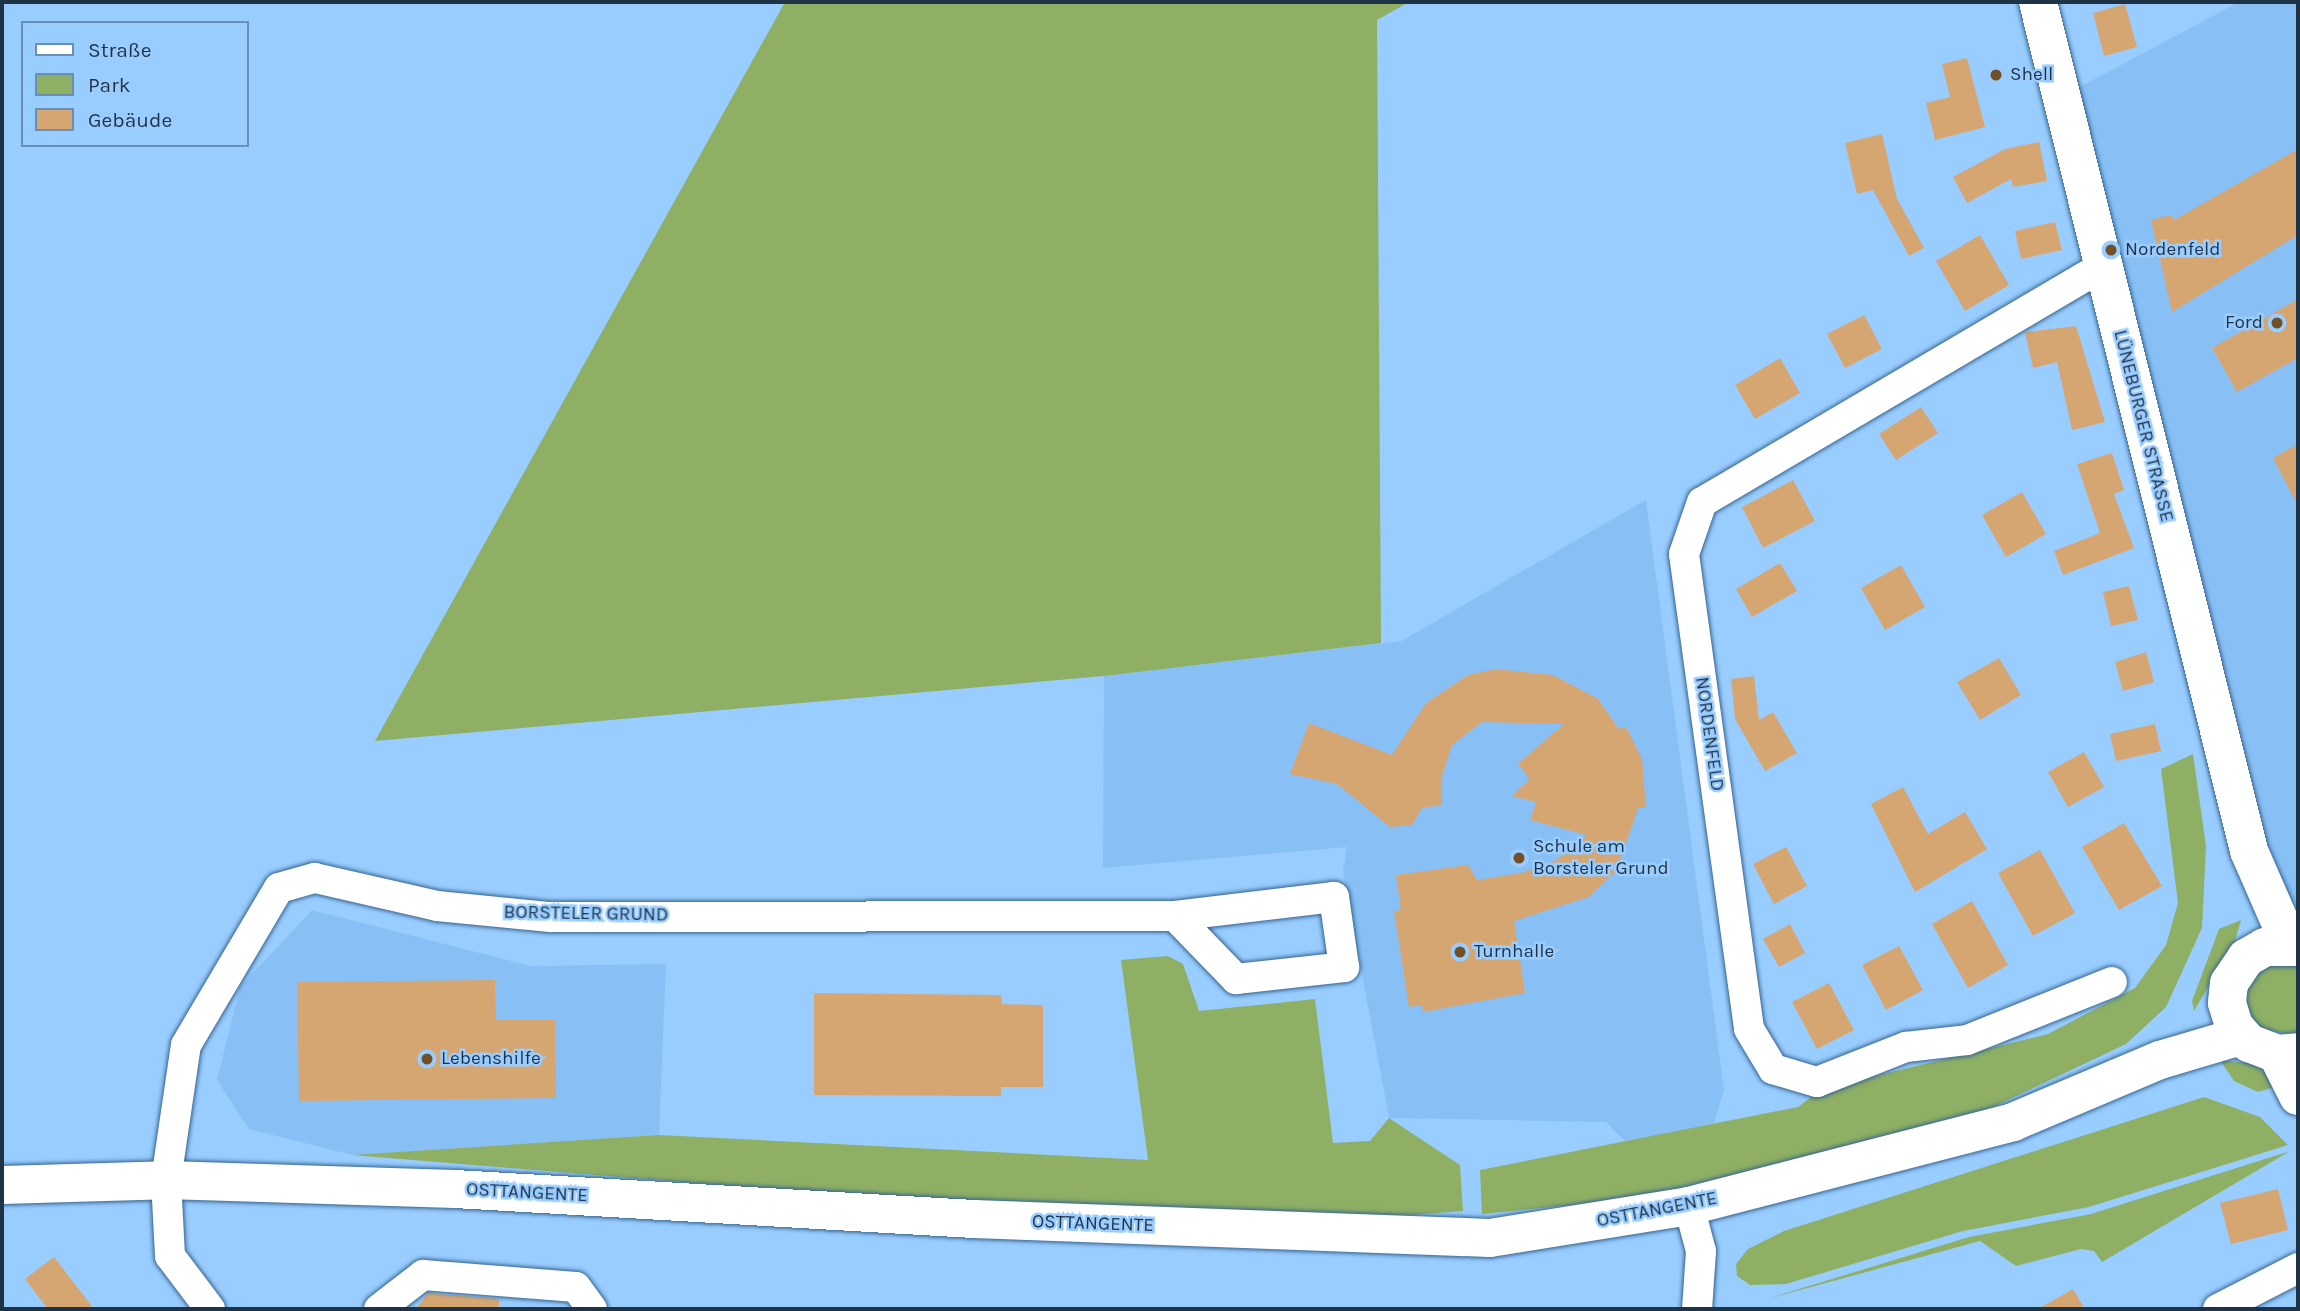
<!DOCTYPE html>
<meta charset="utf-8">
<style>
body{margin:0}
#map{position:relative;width:2300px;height:1311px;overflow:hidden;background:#9acdff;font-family:Karla,sans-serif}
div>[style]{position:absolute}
.built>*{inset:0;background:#88c0f6}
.green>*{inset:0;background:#8eaf64}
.building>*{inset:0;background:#d5a672}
.roads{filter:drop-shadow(0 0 2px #356591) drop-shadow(0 0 2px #356591)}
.minor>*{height:30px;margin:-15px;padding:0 15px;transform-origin:15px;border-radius:15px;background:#fff}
.major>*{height:38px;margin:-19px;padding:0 19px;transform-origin:19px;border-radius:19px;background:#fff}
.dots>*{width:19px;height:19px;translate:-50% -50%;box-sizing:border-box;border:4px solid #9acdff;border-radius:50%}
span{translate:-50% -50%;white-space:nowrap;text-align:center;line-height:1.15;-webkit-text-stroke:5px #9acdff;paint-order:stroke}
.poi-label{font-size:19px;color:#1f3347}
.left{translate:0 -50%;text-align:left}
.right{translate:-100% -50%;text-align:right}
.street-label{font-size:19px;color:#1f3347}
.frame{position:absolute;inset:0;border:4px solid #1f3347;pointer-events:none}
.legend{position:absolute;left:21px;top:21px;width:228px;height:126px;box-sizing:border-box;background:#9acdff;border:2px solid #698fb5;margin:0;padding:9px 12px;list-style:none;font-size:21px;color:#1f3347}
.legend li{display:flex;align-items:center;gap:14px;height:35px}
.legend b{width:35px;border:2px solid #698fb5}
</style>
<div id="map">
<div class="built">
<div style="clip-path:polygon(2239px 2px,2298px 2px,2298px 946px,2291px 945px,2061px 97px)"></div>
<div style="clip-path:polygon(1646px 500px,1724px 1090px,1689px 1206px,1606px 1122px,1389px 1118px,1343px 872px,1347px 847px,1103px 868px,1104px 676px,1401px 641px)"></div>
<div style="clip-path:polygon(312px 910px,530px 966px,666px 964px,659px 1135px,352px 1155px,249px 1129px,217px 1080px,240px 987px)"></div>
</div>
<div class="green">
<div style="clip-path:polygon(785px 2px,1409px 2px,1377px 20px,1381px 643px,1104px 676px,375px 741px)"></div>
<div style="clip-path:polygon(2193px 754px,2206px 846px,2202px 928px,2166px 1007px,2126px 1044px,1993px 1107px,1830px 1156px,1648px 1197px,1482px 1214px,1480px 1170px,1798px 1107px,1822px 1089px,2048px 1034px,2135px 988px,2166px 945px,2178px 903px,2161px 769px)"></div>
<div style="clip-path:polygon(2241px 920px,2235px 941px,2194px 1011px,2192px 1001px,2219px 929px)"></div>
<div style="clip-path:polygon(1168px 956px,1183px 964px,1199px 1011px,1315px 999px,1333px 1143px,1370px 1141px,1389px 1118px,1460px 1165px,1463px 1211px,1343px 1220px,1156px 1221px,352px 1155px,659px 1135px,1148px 1160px,1121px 960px)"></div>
<div style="clip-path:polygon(2298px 960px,2298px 1035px,2255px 1029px,2241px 990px,2255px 965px)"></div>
<div style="clip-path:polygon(2220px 1060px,2257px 1064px,2281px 1085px,2258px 1092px,2234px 1081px)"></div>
<div style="clip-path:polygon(2204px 1097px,2260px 1117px,2288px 1145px,2089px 1207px,1963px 1231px,1786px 1284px,1750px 1285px,1737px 1276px,1736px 1264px,1748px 1249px,1784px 1231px)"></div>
<div style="clip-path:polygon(2290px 1151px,2102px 1262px,2094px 1251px,2081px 1249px,2016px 1266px,1980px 1241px,1767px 1299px,1969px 1237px,2091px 1214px)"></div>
</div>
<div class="building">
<div style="clip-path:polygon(2125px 4px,2137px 47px,2104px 56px,2093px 13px)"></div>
<div style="clip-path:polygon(1967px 58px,1985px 127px,1935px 140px,1926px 103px,1950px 97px,1942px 64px)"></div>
<div style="clip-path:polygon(1882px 134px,1897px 199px,1924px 248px,1909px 256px,1873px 190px,1857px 194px,1845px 143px)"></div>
<div style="clip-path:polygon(2039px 142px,2047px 181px,2013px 187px,2011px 179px,1967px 203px,1953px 177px,2005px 149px)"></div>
<div style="clip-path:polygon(2298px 149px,2298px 235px,2172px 312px,2151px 220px,2171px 215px,2174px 220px)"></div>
<div style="clip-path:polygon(2055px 222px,2062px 250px,2021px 259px,2015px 231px)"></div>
<div style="clip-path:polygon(1980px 235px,2009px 285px,1965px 311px,1936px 261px)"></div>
<div style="clip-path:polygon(2298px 299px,2298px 358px,2237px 392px,2212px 348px)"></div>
<div style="clip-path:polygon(1864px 315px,1882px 349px,1845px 368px,1827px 334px)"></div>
<div style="clip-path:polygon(2076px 326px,2105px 422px,2072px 430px,2057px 362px,2033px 368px,2025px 332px)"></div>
<div style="clip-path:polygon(1780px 358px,1800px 393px,1755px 419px,1735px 385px)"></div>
<div style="clip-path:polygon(1921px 407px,1938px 433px,1896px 460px,1879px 434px)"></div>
<div style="clip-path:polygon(2298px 444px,2298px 506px,2273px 458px)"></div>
<div style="clip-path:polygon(2112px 453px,2124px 490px,2114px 494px,2134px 548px,2063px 575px,2054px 551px,2100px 533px,2077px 464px)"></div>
<div style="clip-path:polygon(1793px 480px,1815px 521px,1763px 548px,1742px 507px)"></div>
<div style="clip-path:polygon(2022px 492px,2046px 534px,2006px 557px,1982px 515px)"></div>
<div style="clip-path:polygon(1780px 563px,1797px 591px,1752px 617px,1736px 589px)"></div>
<div style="clip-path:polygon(1901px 565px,1925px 607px,1885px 630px,1861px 588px)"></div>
<div style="clip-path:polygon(2129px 586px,2138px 620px,2111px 626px,2103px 592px)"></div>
<div style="clip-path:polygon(2146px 652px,2154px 682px,2123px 691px,2115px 662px)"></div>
<div style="clip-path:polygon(1999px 658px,2021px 695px,1980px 720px,1957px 682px)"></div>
<div style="clip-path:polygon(1496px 669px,1553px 675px,1598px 699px,1619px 729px,1626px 727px,1642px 759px,1646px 808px,1638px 808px,1617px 870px,1589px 897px,1514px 921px,1525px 993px,1423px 1012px,1422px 1005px,1409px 1007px,1394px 911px,1401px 910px,1396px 875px,1468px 865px,1477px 880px,1521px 873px,1555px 861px,1587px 835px,1530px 820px,1536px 802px,1512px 796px,1530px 779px,1518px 764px,1564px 724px,1482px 722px,1452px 745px,1442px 776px,1442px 805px,1422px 808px,1412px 825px,1390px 827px,1337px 784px,1290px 774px,1309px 723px,1392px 755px,1426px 703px,1468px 675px)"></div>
<div style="clip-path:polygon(1754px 676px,1759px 720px,1773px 712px,1797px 753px,1765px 771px,1735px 719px,1731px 679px)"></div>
<div style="clip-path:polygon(2155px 724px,2161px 751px,2116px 761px,2110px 734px)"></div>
<div style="clip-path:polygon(2084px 752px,2104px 787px,2068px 807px,2048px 772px)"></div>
<div style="clip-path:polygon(1903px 787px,1928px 834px,1965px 812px,1987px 849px,1915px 892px,1871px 804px)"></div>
<div style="clip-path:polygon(2124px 823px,2162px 886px,2119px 910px,2082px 847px)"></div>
<div style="clip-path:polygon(1786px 847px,1807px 886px,1774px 904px,1753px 864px)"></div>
<div style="clip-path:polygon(2040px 850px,2075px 913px,2033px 936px,1998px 873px)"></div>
<div style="clip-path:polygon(1972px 901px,2008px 965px,1968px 988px,1932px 924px)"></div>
<div style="clip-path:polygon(1790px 924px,1805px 953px,1779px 967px,1763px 939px)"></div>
<div style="clip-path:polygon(1899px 946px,1923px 990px,1886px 1010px,1862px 965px)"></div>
<div style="clip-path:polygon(495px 980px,496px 1020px,555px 1020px,556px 1098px,299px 1101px,297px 982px)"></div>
<div style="clip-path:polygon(1829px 983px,1854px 1030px,1817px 1049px,1792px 1002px)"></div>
<div style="clip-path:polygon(814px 993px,1001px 995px,1002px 1004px,1043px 1005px,1043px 1087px,1001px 1087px,1001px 1096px,814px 1095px)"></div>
<div style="clip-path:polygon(2278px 1189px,2288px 1230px,2231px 1244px,2220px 1203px)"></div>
<div style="clip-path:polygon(54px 1257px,94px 1309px,48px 1309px,25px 1279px)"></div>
<div style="clip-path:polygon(2073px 1289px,2085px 1309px,2038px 1309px)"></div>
<div style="clip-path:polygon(428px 1293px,499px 1299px,499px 1309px,416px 1309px)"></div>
</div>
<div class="roads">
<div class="minor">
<div style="left:2103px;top:266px;width:465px;rotate:149.5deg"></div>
<div style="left:1702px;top:502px;width:55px;rotate:109.1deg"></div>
<div style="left:1684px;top:554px;width:479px;rotate:82.2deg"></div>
<div style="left:1749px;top:1029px;width:47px;rotate:59deg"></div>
<div style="left:1773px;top:1069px;width:46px;rotate:16.5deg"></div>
<div style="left:1817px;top:1082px;width:96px;rotate:-21.5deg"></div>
<div style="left:1906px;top:1047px;width:61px;rotate:-6.5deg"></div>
<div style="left:1967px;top:1040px;width:156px;rotate:-21.8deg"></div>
<div style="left:1689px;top:1206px;width:47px;rotate:75.1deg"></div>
<div style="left:1701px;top:1251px;width:58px;rotate:93.9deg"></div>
<div style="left:210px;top:1309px;width:66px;rotate:-127deg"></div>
<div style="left:170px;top:1256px;width:76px;rotate:-93deg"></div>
<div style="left:166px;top:1180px;width:136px;rotate:-81.6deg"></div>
<div style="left:186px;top:1045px;width:182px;rotate:-59.4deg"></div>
<div style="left:279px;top:888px;width:37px;rotate:-16deg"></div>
<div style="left:315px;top:878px;width:125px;rotate:12.9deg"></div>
<div style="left:437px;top:906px;width:114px;rotate:5.6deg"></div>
<div style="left:550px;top:917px;width:625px;rotate:-0.09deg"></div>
<div style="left:1175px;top:916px;width:88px;rotate:45.9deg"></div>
<div style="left:1236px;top:979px;width:109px;rotate:-6.3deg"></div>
<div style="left:1344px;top:967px;width:71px;rotate:-98.1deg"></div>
<div style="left:1334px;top:897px;width:160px;rotate:173.2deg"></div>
<div style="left:379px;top:1309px;width:56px;rotate:-37.7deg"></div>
<div style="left:423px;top:1275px;width:153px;rotate:4.5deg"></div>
<div style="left:576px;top:1287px;width:27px;rotate:54deg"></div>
<div style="left:2218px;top:1309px;width:90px;rotate:-27.1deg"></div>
</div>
<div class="major">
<div style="left:2038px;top:2px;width:875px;rotate:76.04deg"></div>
<div style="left:2249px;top:851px;width:103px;rotate:66.4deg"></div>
<div style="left:2298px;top:947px;width:33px;rotate:180deg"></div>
<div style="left:2265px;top:947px;width:22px;rotate:150deg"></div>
<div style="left:2246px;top:958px;width:30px;rotate:124deg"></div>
<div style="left:2229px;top:983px;width:20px;rotate:96deg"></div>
<div style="left:2227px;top:1003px;width:24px;rotate:73deg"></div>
<div style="left:2234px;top:1026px;width:23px;rotate:49deg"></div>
<div style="left:2249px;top:1043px;width:30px;rotate:21deg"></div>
<div style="left:2277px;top:1054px;width:21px;rotate:-5deg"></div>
<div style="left:2277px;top:1054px;width:47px;rotate:63.4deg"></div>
<div style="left:2px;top:1185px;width:164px;rotate:-1.7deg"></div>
<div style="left:166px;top:1180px;width:289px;rotate:1.8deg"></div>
<div style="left:455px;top:1189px;width:520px;rotate:3.31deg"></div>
<div style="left:974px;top:1219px;width:516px;rotate:2.11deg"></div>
<div style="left:1490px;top:1238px;width:202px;rotate:-9.1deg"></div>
<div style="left:1689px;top:1206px;width:335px;rotate:-14.5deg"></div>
<div style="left:2013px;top:1122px;width:160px;rotate:-22.9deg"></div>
<div style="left:2160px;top:1060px;width:84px;rotate:-16.5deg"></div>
</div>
</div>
<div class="dots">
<div style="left:1996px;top:75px;background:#714f27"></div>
<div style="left:2111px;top:250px;background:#714f27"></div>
<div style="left:2277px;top:323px;background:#714f27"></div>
<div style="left:1519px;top:858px;background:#714f27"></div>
<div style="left:1460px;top:952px;background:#714f27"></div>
<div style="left:427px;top:1059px;background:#714f27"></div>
</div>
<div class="poi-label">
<span class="left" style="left:2010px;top:75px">Shell</span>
<span class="left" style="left:2125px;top:250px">Nordenfeld</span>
<span class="right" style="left:2263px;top:323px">Ford</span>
<span class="left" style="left:1533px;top:858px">Schule am<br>Borsteler Grund</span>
<span class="left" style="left:1474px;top:952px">Turnhalle</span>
<span class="left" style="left:441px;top:1059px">Lebenshilfe</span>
</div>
<div class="street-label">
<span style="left:2143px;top:426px;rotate:76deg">LÜNEBURGER STRASSE</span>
<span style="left:1709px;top:734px;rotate:82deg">NORDENFELD</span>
<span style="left:586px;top:914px;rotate:1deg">BORSTELER GRUND</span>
<span style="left:527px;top:1193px;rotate:3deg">OSTTANGENTE</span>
<span style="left:1657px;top:1210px;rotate:-11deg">OSTTANGENTE</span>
<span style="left:1093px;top:1224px;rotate:2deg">OSTTANGENTE</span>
</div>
<div class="frame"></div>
<ul class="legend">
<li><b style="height:9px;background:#fff"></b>Straße</li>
<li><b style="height:19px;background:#8eaf64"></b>Park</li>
<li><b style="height:19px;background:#d5a672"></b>Gebäude</li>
</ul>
</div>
